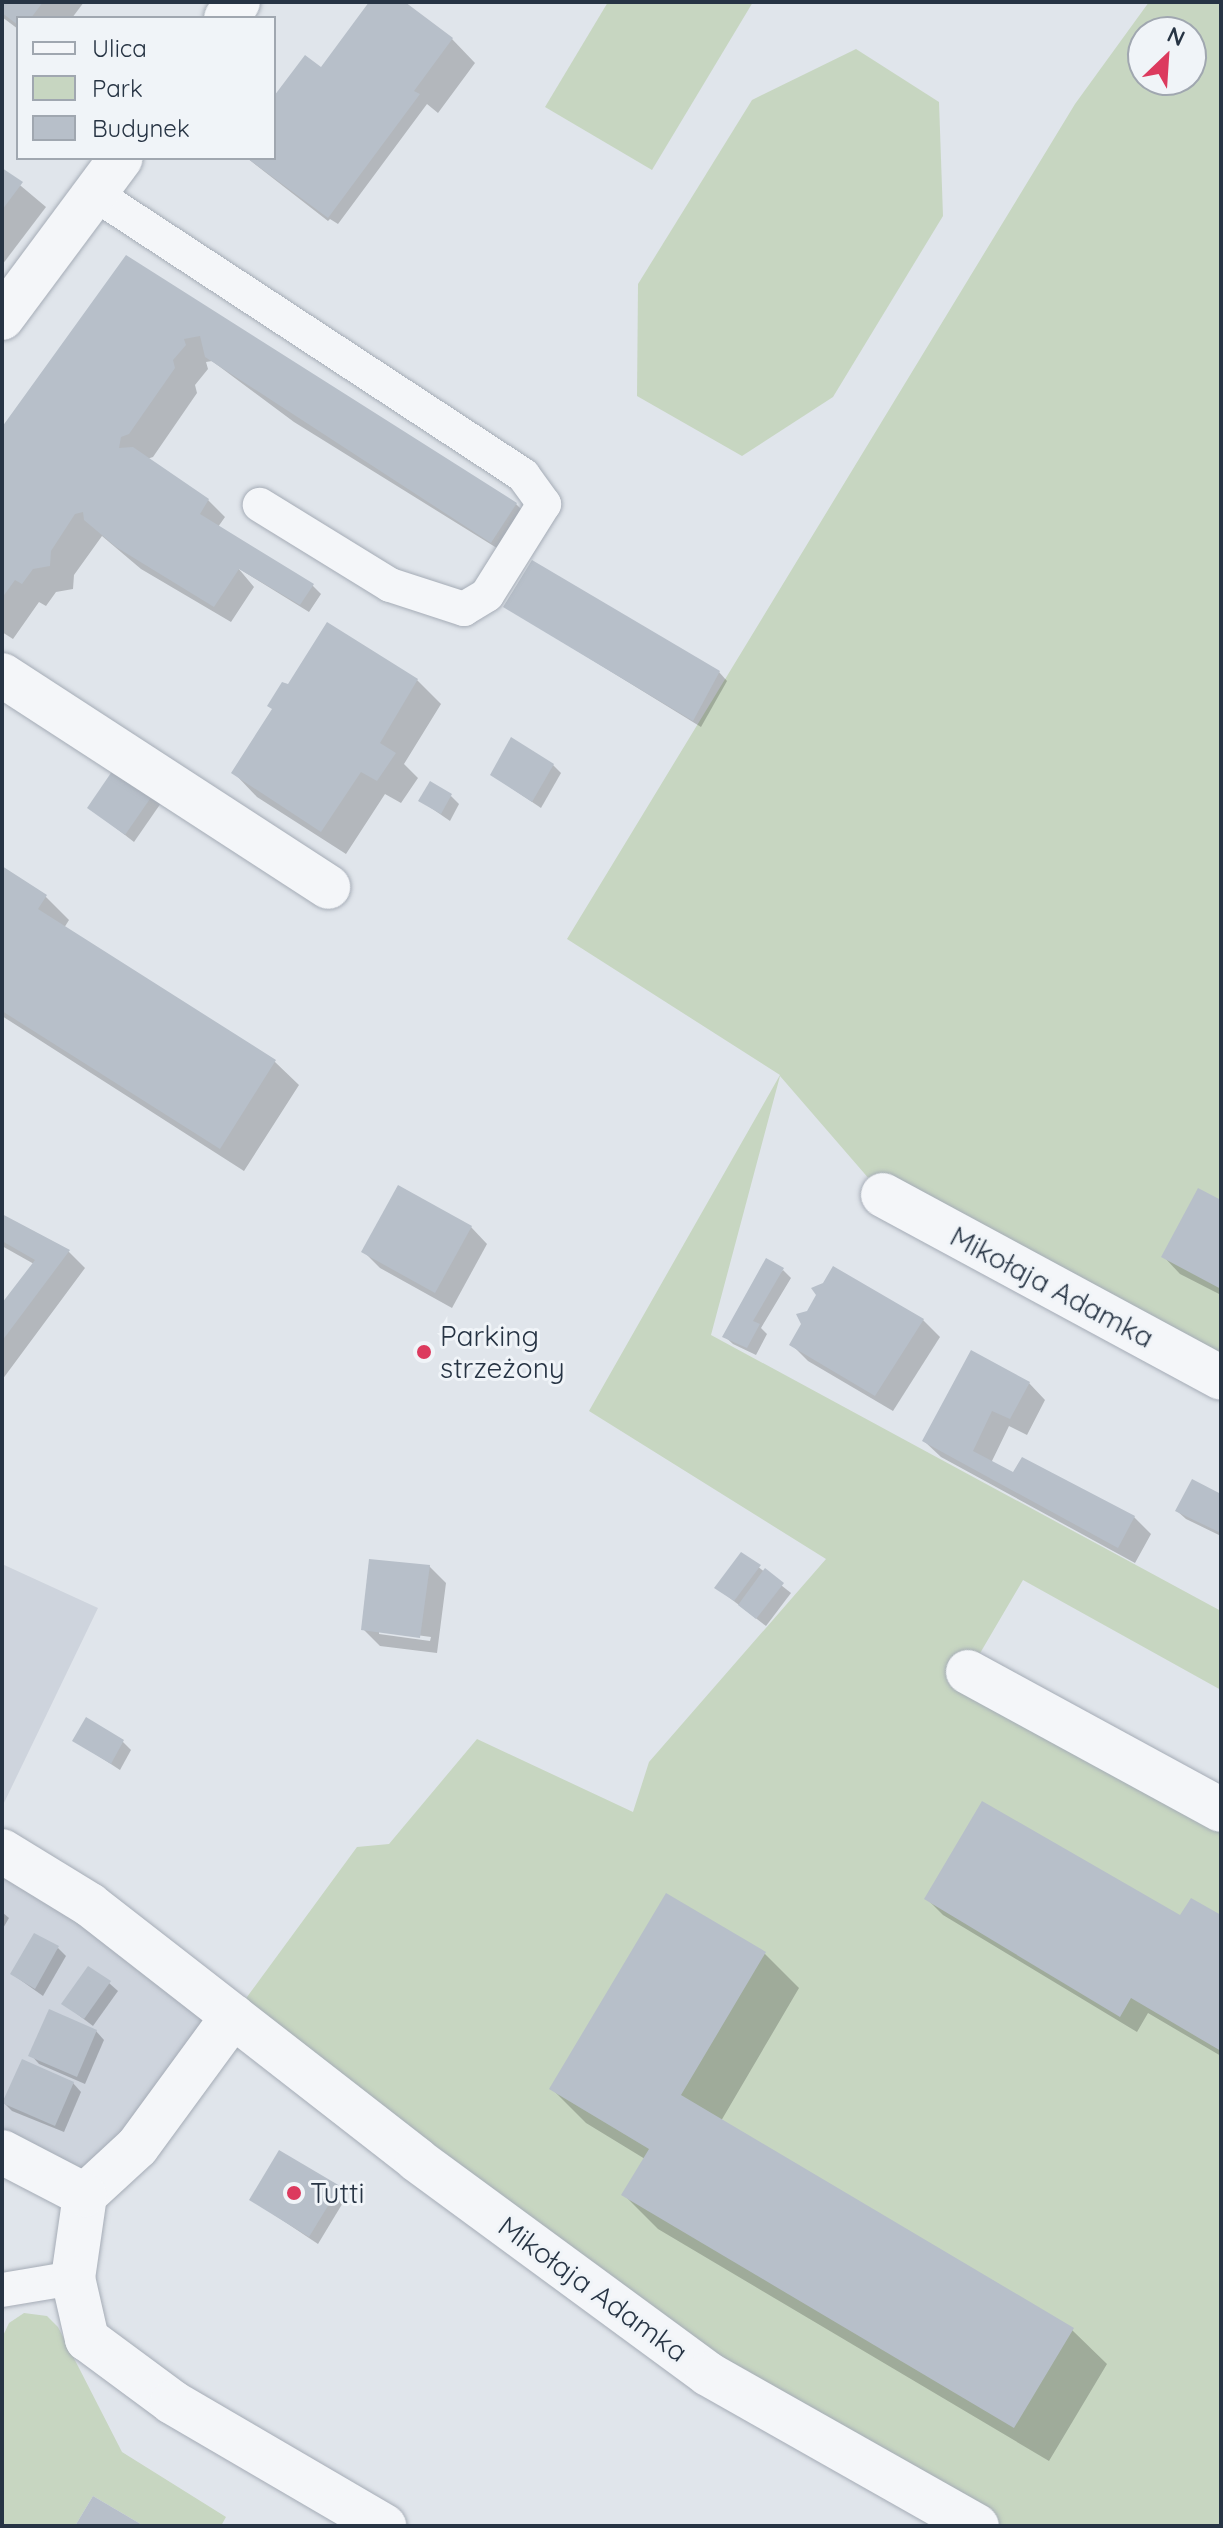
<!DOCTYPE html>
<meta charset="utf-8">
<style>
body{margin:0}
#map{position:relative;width:1223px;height:2528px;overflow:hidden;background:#e0e5eb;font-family:Quicksand,sans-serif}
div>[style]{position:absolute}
.built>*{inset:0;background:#ced4dd}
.green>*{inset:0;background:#c7d6c1}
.shadow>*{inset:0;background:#0003}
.building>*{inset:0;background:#b7bfc9}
.roads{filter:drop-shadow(0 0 2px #a5acb6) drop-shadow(0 0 2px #a5acb6)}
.lane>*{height:34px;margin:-17px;padding:0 17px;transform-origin:17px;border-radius:17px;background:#f4f6f9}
.street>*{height:44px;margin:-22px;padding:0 22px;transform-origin:22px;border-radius:22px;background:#f4f6f9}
.dots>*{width:22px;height:22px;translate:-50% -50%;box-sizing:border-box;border:4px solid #f0f4f8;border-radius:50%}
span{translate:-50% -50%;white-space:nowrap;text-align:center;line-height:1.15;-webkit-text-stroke:6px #f0f4f8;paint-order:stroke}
.street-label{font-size:28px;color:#273444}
.poi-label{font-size:28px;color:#273444}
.left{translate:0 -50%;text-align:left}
.frame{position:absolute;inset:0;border:4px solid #273444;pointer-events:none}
.legend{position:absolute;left:16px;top:16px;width:260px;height:144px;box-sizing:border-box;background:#f0f4f8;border:2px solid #a0a7b0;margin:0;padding:10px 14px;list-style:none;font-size:24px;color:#273444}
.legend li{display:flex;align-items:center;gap:16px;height:40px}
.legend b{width:40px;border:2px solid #a0a7b0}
.north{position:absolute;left:1127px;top:16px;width:80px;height:80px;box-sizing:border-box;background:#f0f4f8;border:2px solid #a0a7b0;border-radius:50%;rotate:25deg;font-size:22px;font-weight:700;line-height:32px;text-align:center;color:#273444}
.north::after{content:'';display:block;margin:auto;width:28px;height:36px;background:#dc3a5e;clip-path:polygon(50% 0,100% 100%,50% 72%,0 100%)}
</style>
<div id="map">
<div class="built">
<div style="clip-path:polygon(2px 1564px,98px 1608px,2px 1807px)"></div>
<div style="clip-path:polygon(2px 1851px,233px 2016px,85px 2195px,2px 2152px)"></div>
</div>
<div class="green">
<div style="clip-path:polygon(608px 2px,753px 2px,652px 170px,545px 107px)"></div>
<div style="clip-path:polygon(evenodd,1149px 2px,1221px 2px,1221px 1378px,883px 1195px,780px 1076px,711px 1335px,1221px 1611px,1221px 1690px,1023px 1580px,969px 1672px,1221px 1810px,1221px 2526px,977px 2526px,708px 2374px,233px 2016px,357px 1847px,389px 1844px,477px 1739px,633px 1812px,649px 1762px,826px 1559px,589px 1411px,780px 1075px,567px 939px,1075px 104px,1149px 2px,1143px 32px,1191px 32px,1191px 80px,1143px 80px,1143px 32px)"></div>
<div style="clip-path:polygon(856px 49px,939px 102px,943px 216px,833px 397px,742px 456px,637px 396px,638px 284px,752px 100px)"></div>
<div style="clip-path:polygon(24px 2313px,47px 2316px,58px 2327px,122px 2452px,226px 2517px,221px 2526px,144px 2526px,93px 2496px,75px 2526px,2px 2526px,2px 2338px,9px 2323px)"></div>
</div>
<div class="shadow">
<div style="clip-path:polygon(2px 2px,84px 2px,72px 18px,18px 18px,18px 29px,2px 17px)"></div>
<div style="clip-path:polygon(372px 2px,401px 2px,452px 39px,475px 63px,438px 113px,427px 104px,338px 224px,330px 219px,328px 221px,247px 158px,274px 158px,274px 99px,322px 70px)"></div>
<div style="clip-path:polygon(2px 170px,46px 207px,2px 265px)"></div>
<div style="clip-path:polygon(126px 258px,516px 504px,524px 512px,500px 550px,294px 422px,212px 361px,206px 362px,208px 369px,195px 385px,197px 393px,153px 457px,147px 459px,208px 500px,225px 517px,218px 527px,313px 586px,321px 594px,309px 612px,238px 568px,254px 587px,231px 622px,141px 569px,102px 536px,74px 575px,73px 589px,56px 592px,46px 606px,39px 602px,13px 639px,2px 632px,2px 428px)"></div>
<div style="clip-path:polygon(506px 607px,719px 672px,727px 681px,701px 727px)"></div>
<div style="clip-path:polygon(417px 680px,441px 704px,404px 764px,418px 778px,401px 803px,385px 794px,346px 854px,257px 797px,234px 773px,289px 687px)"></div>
<div style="clip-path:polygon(553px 765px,561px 773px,541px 808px,492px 775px)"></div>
<div style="clip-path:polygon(116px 770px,161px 803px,134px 842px,90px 808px)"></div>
<div style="clip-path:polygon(451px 796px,459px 804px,450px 821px,421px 801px)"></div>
<div style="clip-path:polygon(2px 869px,45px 896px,69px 920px,64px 928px,275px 1062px,299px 1085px,244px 1171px,2px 1016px)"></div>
<div style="clip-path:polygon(1221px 1202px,1221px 1295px,1180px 1274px,1164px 1257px)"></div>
<div style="clip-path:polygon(2px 1216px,69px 1252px,85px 1268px,2px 1380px,2px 1307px,34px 1264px,2px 1246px)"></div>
<div style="clip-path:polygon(471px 1227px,487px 1244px,452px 1308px,380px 1268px,363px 1251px)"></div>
<div style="clip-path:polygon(834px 1269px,923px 1320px,940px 1337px,893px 1411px,808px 1361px,792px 1345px)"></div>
<div style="clip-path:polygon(783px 1270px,791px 1278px,761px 1328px,767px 1334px,756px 1355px,733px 1344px,724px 1336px)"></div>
<div style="clip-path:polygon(1029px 1383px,1045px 1400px,1027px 1435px,1009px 1426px,991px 1463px,1014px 1475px,1134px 1517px,1151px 1534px,1135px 1563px,941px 1457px,924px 1441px)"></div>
<div style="clip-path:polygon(1221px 1496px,1221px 1536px,1186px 1519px,1177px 1511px)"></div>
<div style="clip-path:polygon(742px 1554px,791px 1593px,766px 1626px,717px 1588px)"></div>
<div style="clip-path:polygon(evenodd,429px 1566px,446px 1583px,437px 1653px,380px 1646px,363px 1629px,429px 1566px,379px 1630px,431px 1637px,430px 1641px,379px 1634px,379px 1630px)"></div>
<div style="clip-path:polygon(74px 1740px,123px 1742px,131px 1750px,120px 1770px)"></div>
<div style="clip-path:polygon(666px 1896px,765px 1954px,799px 1988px,721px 2121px,1072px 2330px,1107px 2364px,1049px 2461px,658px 2229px,624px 2195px,645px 2159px,586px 2123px,552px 2089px)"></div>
<div style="clip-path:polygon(926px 1898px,1180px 1918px,1221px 1917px,1221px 2056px,1148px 2013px,1137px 2032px,943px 1915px)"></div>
<div style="clip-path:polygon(2px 1912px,9px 1918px,2px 1930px)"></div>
<div style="clip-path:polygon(58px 1948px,66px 1956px,43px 1996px,12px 1974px)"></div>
<div style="clip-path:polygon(109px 1983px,118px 1991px,93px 2026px,64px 2004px)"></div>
<div style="clip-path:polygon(96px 2031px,104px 2040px,85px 2084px,39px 2064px,31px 2055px)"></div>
<div style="clip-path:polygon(73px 2083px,81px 2092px,64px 2132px,12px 2111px,4px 2103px)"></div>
<div style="clip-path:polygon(338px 2188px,347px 2196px,318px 2244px,252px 2200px)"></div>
</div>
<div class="building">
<div style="clip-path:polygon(2px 2px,43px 2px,31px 18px,18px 18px,18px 25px,2px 13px)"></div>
<div style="clip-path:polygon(369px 2px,405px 2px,453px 38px,414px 91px,420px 94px,328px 218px,247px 158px,274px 158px,274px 96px,305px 55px,321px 67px)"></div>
<div style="clip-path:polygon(2px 168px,23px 182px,2px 210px)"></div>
<div style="clip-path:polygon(126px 255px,517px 503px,491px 543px,205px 357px,200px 336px,184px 339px,186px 345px,173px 360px,175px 368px,129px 434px,121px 437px,119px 448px,133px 447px,209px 499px,200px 514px,314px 584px,300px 605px,239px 569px,214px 607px,116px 547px,84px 520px,83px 512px,75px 514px,51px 551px,50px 566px,33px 569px,22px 584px,15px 580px,2px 598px,2px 427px)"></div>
<div style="clip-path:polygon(532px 560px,720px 671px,693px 721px,503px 607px)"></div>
<div style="clip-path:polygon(327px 622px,418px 679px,380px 743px,396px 753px,377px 781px,361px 772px,321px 832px,231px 773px,272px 709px,267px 706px,282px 682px,288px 684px)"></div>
<div style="clip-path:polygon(511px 737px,554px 764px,532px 802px,490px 775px)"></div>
<div style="clip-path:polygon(115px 767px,154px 793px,125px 835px,87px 808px)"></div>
<div style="clip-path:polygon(430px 781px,452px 794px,441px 814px,418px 801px)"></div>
<div style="clip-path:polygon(2px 866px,47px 895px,38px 909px,276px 1060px,220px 1149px,2px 1011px)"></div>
<div style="clip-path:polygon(398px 1185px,472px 1226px,435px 1293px,361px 1252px)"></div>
<div style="clip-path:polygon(1198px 1188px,1221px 1200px,1221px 1289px,1161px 1257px)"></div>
<div style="clip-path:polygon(2px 1214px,70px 1250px,2px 1341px,2px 1303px,35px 1260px,2px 1241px)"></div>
<div style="clip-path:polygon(766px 1258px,784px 1268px,753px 1321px,760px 1324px,747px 1348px,722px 1337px)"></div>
<div style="clip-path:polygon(833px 1266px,924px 1319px,875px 1396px,789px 1345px,801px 1324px,796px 1314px,807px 1311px,816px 1295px,811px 1288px,823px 1283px)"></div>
<div style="clip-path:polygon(971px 1350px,1030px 1382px,1010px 1419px,992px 1411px,973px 1451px,1013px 1472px,1022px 1457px,1135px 1516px,1118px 1548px,922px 1441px)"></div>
<div style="clip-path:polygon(1192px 1479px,1221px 1494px,1221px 1533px,1175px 1511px)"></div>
<div style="clip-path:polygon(741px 1552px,761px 1565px,734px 1601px,714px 1588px)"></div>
<div style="clip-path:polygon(369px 1559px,430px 1565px,420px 1638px,361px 1630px)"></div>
<div style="clip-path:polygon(765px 1568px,784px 1583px,756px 1619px,738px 1605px)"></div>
<div style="clip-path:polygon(86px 1717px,124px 1740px,111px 1764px,72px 1741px)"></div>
<div style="clip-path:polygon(982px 1801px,1180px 1915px,1191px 1898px,1221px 1915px,1221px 2051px,1131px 1998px,1120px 2017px,924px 1899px)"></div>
<div style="clip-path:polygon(666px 1893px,766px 1952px,681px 2095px,1074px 2328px,1014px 2428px,621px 2195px,649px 2149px,549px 2089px)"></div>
<div style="clip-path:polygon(34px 1933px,59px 1946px,35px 1989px,10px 1974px)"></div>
<div style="clip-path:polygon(88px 1966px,111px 1981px,84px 2019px,61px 2004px)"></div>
<div style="clip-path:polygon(49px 2009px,97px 2030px,77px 2077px,28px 2056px)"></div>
<div style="clip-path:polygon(22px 2059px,74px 2082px,55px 2126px,2px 2103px)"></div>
<div style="clip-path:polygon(279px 2150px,340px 2186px,309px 2237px,249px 2200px)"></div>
<div style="clip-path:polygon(93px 2496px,144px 2526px,75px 2526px)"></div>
</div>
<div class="roads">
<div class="lane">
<div style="left:95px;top:194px;width:512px;rotate:33.29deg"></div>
<div style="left:523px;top:475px;width:36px;rotate:54deg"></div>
<div style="left:544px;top:504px;width:107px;rotate:122.1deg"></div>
<div style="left:487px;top:595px;width:27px;rotate:149deg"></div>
<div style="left:464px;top:609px;width:78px;rotate:-162deg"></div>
<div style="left:390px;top:585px;width:153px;rotate:-148.4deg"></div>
<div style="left:2px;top:2290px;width:72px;rotate:-9.6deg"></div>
</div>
<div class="street">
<div style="left:226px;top:18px;width:20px;rotate:-53deg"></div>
<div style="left:2px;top:318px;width:199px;rotate:-53.4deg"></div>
<div style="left:2px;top:675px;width:389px;rotate:33deg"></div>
<div style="left:883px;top:1195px;width:384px;rotate:28.4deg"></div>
<div style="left:968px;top:1672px;width:288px;rotate:28.6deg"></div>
<div style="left:2px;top:1851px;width:103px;rotate:31.5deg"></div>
<div style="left:90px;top:1905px;width:415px;rotate:37.9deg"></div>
<div style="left:417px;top:2160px;width:361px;rotate:36.3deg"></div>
<div style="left:708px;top:2374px;width:309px;rotate:29.5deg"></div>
<div style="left:233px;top:2016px;width:162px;rotate:126.2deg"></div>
<div style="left:137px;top:2147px;width:71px;rotate:137.3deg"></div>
<div style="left:85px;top:2195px;width:84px;rotate:98.2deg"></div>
<div style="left:73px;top:2278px;width:63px;rotate:77.1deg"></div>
<div style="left:87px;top:2339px;width:106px;rotate:36.5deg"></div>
<div style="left:172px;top:2402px;width:246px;rotate:30.3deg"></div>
<div style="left:2px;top:2152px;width:93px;rotate:27.4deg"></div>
</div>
</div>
<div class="dots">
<div style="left:424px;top:1352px;background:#dc3a5e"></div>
<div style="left:294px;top:2193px;background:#dc3a5e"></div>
</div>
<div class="street-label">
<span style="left:1052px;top:1287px;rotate:28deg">Mikołaja Adamka</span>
<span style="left:593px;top:2289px;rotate:36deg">Mikołaja Adamka</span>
</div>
<div class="poi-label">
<span class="left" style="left:440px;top:1352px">Parking<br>strzeżony</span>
<span class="left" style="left:310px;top:2193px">Tutti</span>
</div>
<div class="frame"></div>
<ul class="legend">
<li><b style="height:10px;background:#f4f6f9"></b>Ulica</li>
<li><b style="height:22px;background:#c7d6c1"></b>Park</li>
<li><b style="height:22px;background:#b7bfc9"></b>Budynek</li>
</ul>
<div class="north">N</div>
</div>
